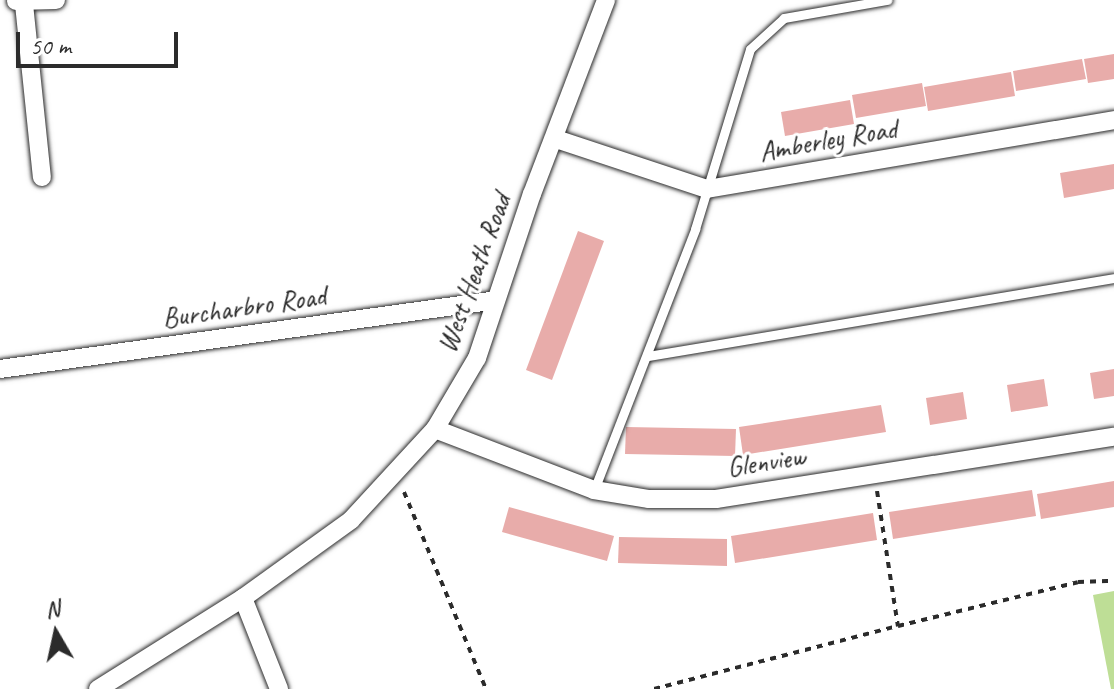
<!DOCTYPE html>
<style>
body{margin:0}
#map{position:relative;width:1114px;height:689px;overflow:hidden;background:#fff;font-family:Caveat,sans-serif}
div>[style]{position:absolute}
.green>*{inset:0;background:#bede96}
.building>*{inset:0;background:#e8acaa}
.path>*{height:4px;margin-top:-2px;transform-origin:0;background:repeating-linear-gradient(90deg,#2b2b2b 0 6px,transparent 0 12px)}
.roads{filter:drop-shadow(0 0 2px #2b2b2b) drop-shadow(0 0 2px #2b2b2b)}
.lane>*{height:9px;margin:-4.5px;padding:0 4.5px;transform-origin:4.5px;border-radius:4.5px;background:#fff}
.street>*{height:18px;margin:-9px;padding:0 9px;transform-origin:9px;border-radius:9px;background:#fff}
span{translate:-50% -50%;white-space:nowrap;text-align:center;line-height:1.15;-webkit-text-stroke:6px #fff;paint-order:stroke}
.street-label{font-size:28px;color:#2b2b2b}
.north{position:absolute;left:16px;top:593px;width:80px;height:80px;-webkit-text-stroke:6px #fff;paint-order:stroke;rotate:351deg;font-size:22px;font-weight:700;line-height:32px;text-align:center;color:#2b2b2b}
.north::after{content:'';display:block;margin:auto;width:28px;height:36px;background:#2b2b2b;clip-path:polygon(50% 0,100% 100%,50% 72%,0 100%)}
.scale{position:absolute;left:16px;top:32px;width:162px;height:36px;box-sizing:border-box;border:4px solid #2b2b2b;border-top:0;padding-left:10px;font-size:24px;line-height:28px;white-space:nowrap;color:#2b2b2b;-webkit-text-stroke:6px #fff;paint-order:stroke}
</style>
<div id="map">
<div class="green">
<div style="clip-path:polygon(1114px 591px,1114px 689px,1111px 689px,1093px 595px)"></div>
</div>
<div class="building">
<div style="clip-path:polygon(1114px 54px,1114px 79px,1088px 83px,1084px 59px)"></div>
<div style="clip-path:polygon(1082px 59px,1086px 79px,1016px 91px,1013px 71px)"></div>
<div style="clip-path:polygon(1011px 72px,1015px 96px,928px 111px,924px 87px)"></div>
<div style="clip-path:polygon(922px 83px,926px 106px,856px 118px,852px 95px)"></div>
<div style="clip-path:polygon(850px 100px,854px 124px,785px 136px,781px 112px)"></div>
<div style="clip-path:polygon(1114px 164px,1114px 189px,1064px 198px,1060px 173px)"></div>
<div style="clip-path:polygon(578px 231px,604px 241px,552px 380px,526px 370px)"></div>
<div style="clip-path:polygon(1114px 369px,1114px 396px,1094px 399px,1090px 373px)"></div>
<div style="clip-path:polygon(1044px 379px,1048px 406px,1011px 412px,1007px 385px)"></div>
<div style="clip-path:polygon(963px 392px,967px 419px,930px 425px,926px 398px)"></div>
<div style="clip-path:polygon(881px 405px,886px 432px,743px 455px,739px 427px)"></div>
<div style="clip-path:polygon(626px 427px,736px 429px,735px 456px,625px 454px)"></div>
<div style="clip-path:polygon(1114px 481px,1114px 507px,1041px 519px,1037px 494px)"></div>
<div style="clip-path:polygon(1032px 490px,1036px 516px,893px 539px,889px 512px)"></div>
<div style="clip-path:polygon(509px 507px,614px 536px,607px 561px,502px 532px)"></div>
<div style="clip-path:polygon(873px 513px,877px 540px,735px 563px,731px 536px)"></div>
<div style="clip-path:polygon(619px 537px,727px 539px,727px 566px,618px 563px)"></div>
</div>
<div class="path">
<div style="left:877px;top:491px;width:137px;rotate:81.2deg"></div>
<div style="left:898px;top:626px;width:185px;rotate:-13.7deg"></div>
<div style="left:1078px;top:582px;width:36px;rotate:-2deg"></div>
<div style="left:404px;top:492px;width:213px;rotate:67.4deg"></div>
<div style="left:654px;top:689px;width:252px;rotate:-14.5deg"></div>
</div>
<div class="roads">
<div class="lane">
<div style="left:648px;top:356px;width:472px;rotate:-9.5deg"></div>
<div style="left:594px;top:490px;width:280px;rotate:-68.8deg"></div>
<div style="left:695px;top:229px;width:188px;rotate:-73deg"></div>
<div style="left:750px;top:49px;width:46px;rotate:-42.4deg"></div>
<div style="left:784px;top:18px;width:105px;rotate:-9.9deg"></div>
</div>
<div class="street">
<div style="left:16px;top:1px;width:40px;rotate:-1.4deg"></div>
<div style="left:24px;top:4px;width:174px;rotate:84.1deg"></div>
<div style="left:556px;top:139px;width:159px;rotate:18.3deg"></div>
<div style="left:707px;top:189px;width:413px;rotate:-9.6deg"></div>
<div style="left:0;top:369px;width:500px;rotate:-7.9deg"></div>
<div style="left:435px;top:429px;width:170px;rotate:21deg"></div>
<div style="left:594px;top:490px;width:56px;rotate:9.3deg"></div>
<div style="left:649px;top:499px;width:67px"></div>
<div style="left:716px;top:499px;width:403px;rotate:-8.9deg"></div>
<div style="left:243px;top:598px;width:98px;rotate:68.4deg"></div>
<div style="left:98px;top:689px;width:171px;rotate:-32.1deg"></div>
<div style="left:243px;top:598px;width:133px;rotate:-35.8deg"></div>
<div style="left:351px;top:520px;width:124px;rotate:-47.3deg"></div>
<div style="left:435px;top:429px;width:82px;rotate:-59.4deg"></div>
<div style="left:477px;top:358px;width:173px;rotate:-71.5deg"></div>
<div style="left:532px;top:194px;width:208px;rotate:-69.1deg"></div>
</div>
</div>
<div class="street-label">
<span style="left:828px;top:140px;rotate:-10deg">Amberley Road</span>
<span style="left:474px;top:273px;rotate:-70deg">West Heath Road</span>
<span style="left:244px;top:307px;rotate:-8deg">Burcharbro Road</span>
<span style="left:766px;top:462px;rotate:-9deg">Glenview</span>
</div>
<div class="north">N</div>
<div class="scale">50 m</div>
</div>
